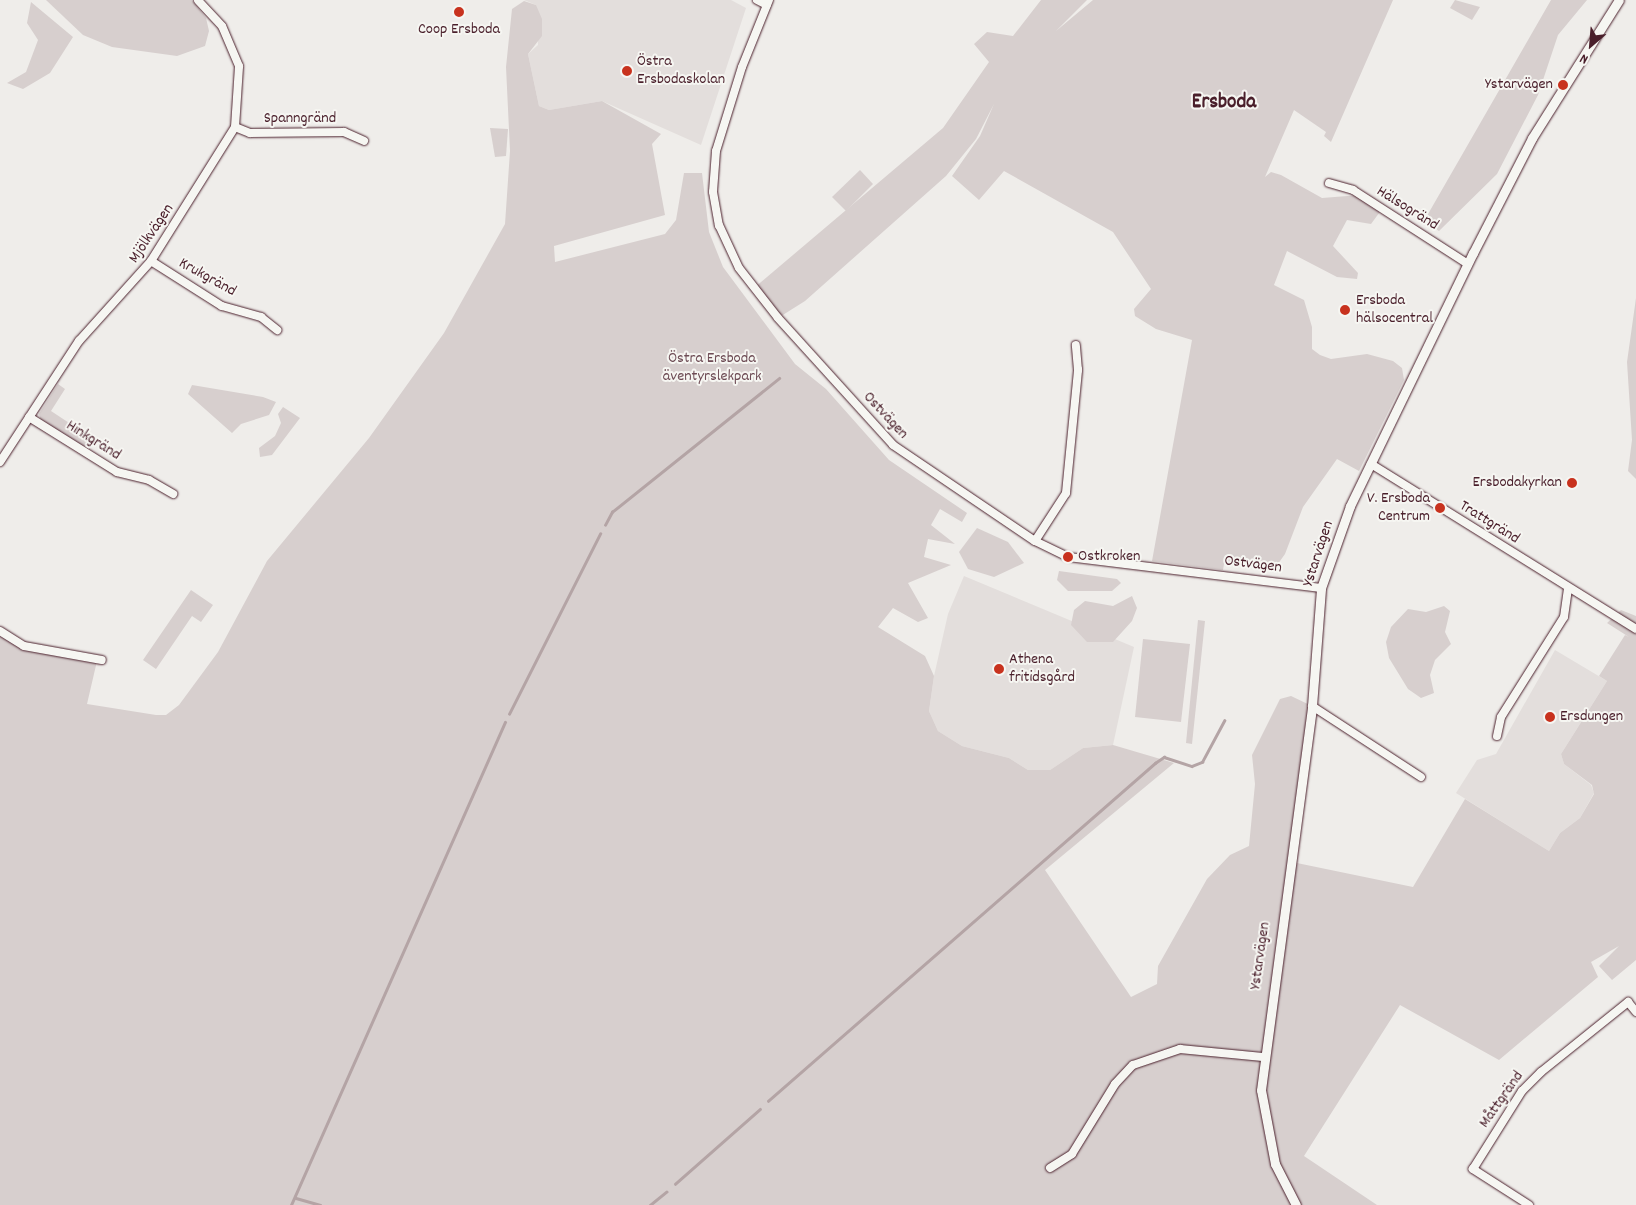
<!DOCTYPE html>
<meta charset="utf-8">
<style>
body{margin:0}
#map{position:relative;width:1636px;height:1205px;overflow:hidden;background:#efedea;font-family:Dekko,sans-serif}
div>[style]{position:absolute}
.built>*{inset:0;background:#e3dedc}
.green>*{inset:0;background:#d7cfce}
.stream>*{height:2.5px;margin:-1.25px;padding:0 1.25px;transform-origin:1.25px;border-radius:1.25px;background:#b4a4a5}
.roads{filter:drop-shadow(0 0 1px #4a1f2b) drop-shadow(0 0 1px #4a1f2b)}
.minor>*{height:8px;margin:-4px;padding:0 4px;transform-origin:4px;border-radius:4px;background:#f6f6f2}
.tertiary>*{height:9px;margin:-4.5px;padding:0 4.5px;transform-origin:4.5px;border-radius:4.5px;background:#f6f6f2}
.dots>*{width:14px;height:14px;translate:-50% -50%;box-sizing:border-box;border:2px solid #f6f6f2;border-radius:50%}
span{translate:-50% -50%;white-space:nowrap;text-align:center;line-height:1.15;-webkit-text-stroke:4px #f6f6f2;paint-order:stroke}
.poi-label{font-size:16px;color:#4a1f2b}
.left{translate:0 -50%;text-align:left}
.right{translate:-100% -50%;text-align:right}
.street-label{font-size:16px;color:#4a1f2b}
.park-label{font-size:16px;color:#6d4b54}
.district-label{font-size:21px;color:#4a1f2b;font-weight:700}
.north{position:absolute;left:1566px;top:20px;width:50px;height:50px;-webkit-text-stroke:4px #f6f6f2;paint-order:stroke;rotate:207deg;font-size:14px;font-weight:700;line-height:20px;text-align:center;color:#4a1f2b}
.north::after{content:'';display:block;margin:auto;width:18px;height:22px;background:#4a1f2b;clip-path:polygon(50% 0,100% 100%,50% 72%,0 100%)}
</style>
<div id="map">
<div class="built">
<div style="clip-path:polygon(731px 0,746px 8px,701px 145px,602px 101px,549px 110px,539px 106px,528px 54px,538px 45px,536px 5px,524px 0)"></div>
<div style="clip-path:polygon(964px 576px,1134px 647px,1113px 745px,1083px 748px,1050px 770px,1028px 770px,1009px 758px,962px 746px,938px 731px,929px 711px,934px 676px,948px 614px)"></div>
<div style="clip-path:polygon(1555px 650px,1607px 681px,1561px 754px,1564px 764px,1591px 785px,1594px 793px,1580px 818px,1560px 833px,1549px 851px,1456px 793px,1477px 760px,1496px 754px)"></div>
</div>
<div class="green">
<div style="clip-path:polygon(46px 0,192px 0,206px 18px,209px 31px,205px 46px,177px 56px,112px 47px,83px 35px)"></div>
<div style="clip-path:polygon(1041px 0,1087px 0,1056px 31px,1093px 0,1393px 0,1331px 142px,1324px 136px,1326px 132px,1294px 110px,1265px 177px,1271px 172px,1281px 175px,1322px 198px,1360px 195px,1382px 209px,1371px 224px,1347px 220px,1333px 246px,1358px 273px,1357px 279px,1337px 277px,1287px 251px,1274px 285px,1304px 300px,1312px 327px,1312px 349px,1320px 355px,1331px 359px,1367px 354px,1393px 361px,1402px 368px,1404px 380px,1359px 471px,1337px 459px,1303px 507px,1285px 554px,1275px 568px,1224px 564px,1223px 570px,1152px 561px,1192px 340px,1156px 329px,1135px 316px,1134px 309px,1151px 289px,1113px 232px,1004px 171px,979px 200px,952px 176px,980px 136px,994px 104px,976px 139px,946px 176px,805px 301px,778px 318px,754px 288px,943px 128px,989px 62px,974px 44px,987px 32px,1013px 36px)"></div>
<div style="clip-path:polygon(1455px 0,1480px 7px,1472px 20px,1450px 8px)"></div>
<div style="clip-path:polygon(1551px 0,1587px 0,1558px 35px,1538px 95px,1497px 174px,1439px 231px,1424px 221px)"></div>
<div style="clip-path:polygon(524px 1px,536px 5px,542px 19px,542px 36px,528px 54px,539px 106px,549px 110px,602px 101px,661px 134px,652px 144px,665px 215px,554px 246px,555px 262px,665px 234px,676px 220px,684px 173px,702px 173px,709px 232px,723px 267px,795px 364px,826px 389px,889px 460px,967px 513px,962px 522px,940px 509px,931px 525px,955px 544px,928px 539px,924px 557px,951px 565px,908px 583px,928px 618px,918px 622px,893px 608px,878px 627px,925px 656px,934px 676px,929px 711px,938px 731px,962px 746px,1009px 758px,1028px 770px,1050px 770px,1083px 748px,1113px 745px,1174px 763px,1045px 870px,1131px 997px,1157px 984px,1158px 966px,1207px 879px,1230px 855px,1249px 846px,1255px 784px,1252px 755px,1280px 699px,1291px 696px,1312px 706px,1292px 862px,1413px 887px,1465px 799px,1549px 851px,1560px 833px,1580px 818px,1594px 794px,1592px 785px,1564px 764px,1561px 754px,1607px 681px,1599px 676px,1625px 635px,1629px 637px,1607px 623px,1621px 610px,1636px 616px,1636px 960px,1612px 980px,1599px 966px,1619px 946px,1591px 962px,1598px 977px,1499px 1060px,1400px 1005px,1304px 1156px,1377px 1205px,0 1205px,0 637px,3px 634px,18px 644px,97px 661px,87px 704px,156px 715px,166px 715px,179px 705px,218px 652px,267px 561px,369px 438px,444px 333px,505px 224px,510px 151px,506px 67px,512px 9px)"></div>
<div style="clip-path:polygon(31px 2px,73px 37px,50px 73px,23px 89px,7px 83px,26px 72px,38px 40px,27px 23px)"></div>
<div style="clip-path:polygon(490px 128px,508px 129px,506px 156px,495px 157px)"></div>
<div style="clip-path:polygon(860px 170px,873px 184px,846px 211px,832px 197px)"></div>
<div style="clip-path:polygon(1636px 298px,1636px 479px,1628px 471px,1632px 440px,1627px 362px)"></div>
<div style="clip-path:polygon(58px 384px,65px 389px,51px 411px,95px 440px,89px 450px,41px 421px,39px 414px)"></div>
<div style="clip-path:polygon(192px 385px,263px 397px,276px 402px,269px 415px,241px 424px,232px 433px,188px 394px)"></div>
<div style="clip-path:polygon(283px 407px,300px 418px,272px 455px,260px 457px,259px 448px,275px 436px,281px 423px,278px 414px)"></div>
<div style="clip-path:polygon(977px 528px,1008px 542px,1024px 563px,994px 577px,968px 569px,959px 552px)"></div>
<div style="clip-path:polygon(1059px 571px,1117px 579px,1121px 583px,1112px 591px,1068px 591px,1057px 580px)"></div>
<div style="clip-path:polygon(191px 590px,213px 605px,201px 622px,192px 616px,156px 669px,143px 660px)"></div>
<div style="clip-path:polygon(1132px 596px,1137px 608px,1132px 621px,1113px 642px,1087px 642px,1071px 625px,1074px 610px,1085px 601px,1113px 606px)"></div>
<div style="clip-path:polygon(1444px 606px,1450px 611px,1445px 632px,1451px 644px,1435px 660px,1430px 675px,1434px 693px,1421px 698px,1408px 689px,1389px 658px,1386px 642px,1391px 627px,1408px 609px,1426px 612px)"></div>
<div style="clip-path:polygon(1198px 620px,1205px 621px,1192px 744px,1186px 743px)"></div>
<div style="clip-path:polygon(1143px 639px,1190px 644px,1181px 722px,1135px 717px)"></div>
</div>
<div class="stream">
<div style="left:605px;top:525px;width:15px;rotate:-62deg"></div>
<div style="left:612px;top:512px;width:214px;rotate:-38.7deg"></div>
<div style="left:509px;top:714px;width:202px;rotate:-63.2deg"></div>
<div style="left:768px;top:1101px;width:514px;rotate:-41.13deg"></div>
<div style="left:1155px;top:763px;width:11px;rotate:-34deg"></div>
<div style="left:1164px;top:757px;width:29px;rotate:18deg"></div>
<div style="left:1192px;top:766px;width:11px;rotate:-22deg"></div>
<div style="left:1202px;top:762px;width:47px;rotate:-61.8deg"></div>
<div style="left:675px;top:1184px;width:113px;rotate:-41.4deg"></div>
<div style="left:296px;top:1198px;width:25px;rotate:16deg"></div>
<div style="left:291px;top:1205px;width:528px;rotate:-66.1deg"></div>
<div style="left:650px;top:1205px;width:21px;rotate:-39deg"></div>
</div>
<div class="roads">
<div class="minor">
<div style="left:757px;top:0;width:11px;rotate:27deg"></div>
<div style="left:769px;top:0;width:72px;rotate:111.9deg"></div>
<div style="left:742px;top:67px;width:88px;rotate:107.2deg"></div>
<div style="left:716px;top:151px;width:41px;rotate:94.2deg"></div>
<div style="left:713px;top:192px;width:34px;rotate:80deg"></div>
<div style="left:719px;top:225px;width:47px;rotate:65.1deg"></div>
<div style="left:739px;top:268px;width:63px;rotate:52deg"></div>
<div style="left:778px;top:318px;width:171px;rotate:47.8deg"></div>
<div style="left:893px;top:445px;width:171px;rotate:34.1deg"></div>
<div style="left:1035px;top:541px;width:37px;rotate:26deg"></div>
<div style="left:1068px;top:557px;width:255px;rotate:7deg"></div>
<div style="left:235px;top:127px;width:16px;rotate:22deg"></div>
<div style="left:250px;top:133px;width:94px;rotate:-0.6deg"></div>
<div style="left:344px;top:132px;width:22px;rotate:24deg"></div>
<div style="left:1329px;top:183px;width:25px;rotate:16deg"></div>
<div style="left:1353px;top:190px;width:137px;rotate:32.8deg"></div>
<div style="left:151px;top:261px;width:84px;rotate:32.4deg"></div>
<div style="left:222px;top:306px;width:41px;rotate:15.8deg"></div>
<div style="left:261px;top:317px;width:21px;rotate:39deg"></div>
<div style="left:29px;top:417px;width:104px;rotate:32deg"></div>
<div style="left:117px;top:472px;width:33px;rotate:14deg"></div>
<div style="left:149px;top:480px;width:28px;rotate:30deg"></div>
<div style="left:0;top:462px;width:145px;rotate:-56.9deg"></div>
<div style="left:79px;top:341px;width:108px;rotate:-48deg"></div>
<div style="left:151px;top:261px;width:158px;rotate:-57.9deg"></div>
<div style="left:235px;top:127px;width:61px;rotate:-86.2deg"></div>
<div style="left:239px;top:66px;width:43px;rotate:-113deg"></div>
<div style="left:222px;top:26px;width:35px;rotate:-133deg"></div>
<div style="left:1371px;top:464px;width:312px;rotate:31.9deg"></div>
<div style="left:1035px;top:541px;width:57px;rotate:-57.1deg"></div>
<div style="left:1066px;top:493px;width:124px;rotate:-84.4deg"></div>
<div style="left:1078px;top:370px;width:25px;rotate:-95deg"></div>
<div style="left:0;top:631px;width:28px;rotate:32deg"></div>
<div style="left:24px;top:646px;width:79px;rotate:10.2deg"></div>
<div style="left:1312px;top:706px;width:130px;rotate:33.1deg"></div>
<div style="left:1497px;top:736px;width:19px;rotate:-78deg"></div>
<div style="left:1501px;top:717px;width:118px;rotate:-57.8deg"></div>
<div style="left:1564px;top:617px;width:29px;rotate:-82deg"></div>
<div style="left:1050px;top:1168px;width:26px;rotate:-32deg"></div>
<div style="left:1072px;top:1154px;width:82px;rotate:-58.4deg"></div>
<div style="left:1115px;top:1084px;width:26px;rotate:-47deg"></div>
<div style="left:1133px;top:1065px;width:50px;rotate:-18.8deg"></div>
<div style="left:1180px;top:1049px;width:83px;rotate:5.5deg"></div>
<div style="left:1529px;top:1205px;width:67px;rotate:-147.3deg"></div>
<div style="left:1473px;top:1169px;width:92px;rotate:-57.9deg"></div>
<div style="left:1522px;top:1091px;width:27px;rotate:-45deg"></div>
<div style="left:1541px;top:1072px;width:112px;rotate:-38.8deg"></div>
<div style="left:1628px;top:1002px;width:13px;rotate:51deg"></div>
</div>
<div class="tertiary">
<div style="left:1296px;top:1205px;width:46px;rotate:-117.1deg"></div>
<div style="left:1275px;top:1164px;width:75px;rotate:-100.7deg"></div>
<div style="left:1261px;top:1090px;width:387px;rotate:-82.4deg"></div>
<div style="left:1312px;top:706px;width:118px;rotate:-85.6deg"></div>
<div style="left:1321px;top:588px;width:87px;rotate:-70.5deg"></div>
<div style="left:1350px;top:506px;width:281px;rotate:-64.1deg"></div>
<div style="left:1473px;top:253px;width:129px;rotate:-62.8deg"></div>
<div style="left:1532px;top:138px;width:163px;rotate:-57.8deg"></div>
</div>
</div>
<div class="dots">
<div style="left:459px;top:12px;background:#c8321e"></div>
<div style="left:627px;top:71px;background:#c8321e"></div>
<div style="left:1563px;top:85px;background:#c8321e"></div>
<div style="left:1345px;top:310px;background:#c8321e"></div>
<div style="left:1572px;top:483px;background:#c8321e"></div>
<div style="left:1440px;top:508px;background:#c8321e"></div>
<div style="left:1068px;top:557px;background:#c8321e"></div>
<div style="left:999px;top:669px;background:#c8321e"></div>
<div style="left:1550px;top:717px;background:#c8321e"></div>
</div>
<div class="poi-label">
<span style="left:459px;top:30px">Coop Ersboda</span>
<span class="left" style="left:637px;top:71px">Östra<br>Ersbodaskolan</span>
<span class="right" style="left:1553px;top:85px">Ystarvägen</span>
<span class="left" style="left:1356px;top:310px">Ersboda<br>hälsocentral</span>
<span class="right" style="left:1562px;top:483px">Ersbodakyrkan</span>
<span class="right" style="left:1430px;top:508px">V. Ersboda<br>Centrum</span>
<span class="left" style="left:1078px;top:557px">Ostkroken</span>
<span class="left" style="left:1009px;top:669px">Athena<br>fritidsgård</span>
<span class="left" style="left:1560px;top:717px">Ersdungen</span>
</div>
<div class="street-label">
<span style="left:300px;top:119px">Spanngränd</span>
<span style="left:1407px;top:209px;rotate:32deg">Hälsogränd</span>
<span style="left:152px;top:234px;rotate:-56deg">Mjölkvägen</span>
<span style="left:207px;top:278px;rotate:29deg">Krukgränd</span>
<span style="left:885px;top:416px;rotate:47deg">Ostvägen</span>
<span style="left:93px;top:441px;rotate:32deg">Hinkgränd</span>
<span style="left:1489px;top:523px;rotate:32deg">Trattgränd</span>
<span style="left:1319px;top:554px;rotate:-72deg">Ystarvägen</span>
<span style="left:1253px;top:565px;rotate:7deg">Ostvägen</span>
<span style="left:1261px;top:956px;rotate:-82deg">Ystarvägen</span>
<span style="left:1502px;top:1100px;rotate:-55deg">Måttgränd</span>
</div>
<div class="park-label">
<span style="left:712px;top:368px">Östra Ersboda<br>äventyrslekpark</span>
</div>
<div class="district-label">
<span style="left:1224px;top:103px">Ersboda</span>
</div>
<div class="north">N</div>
</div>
